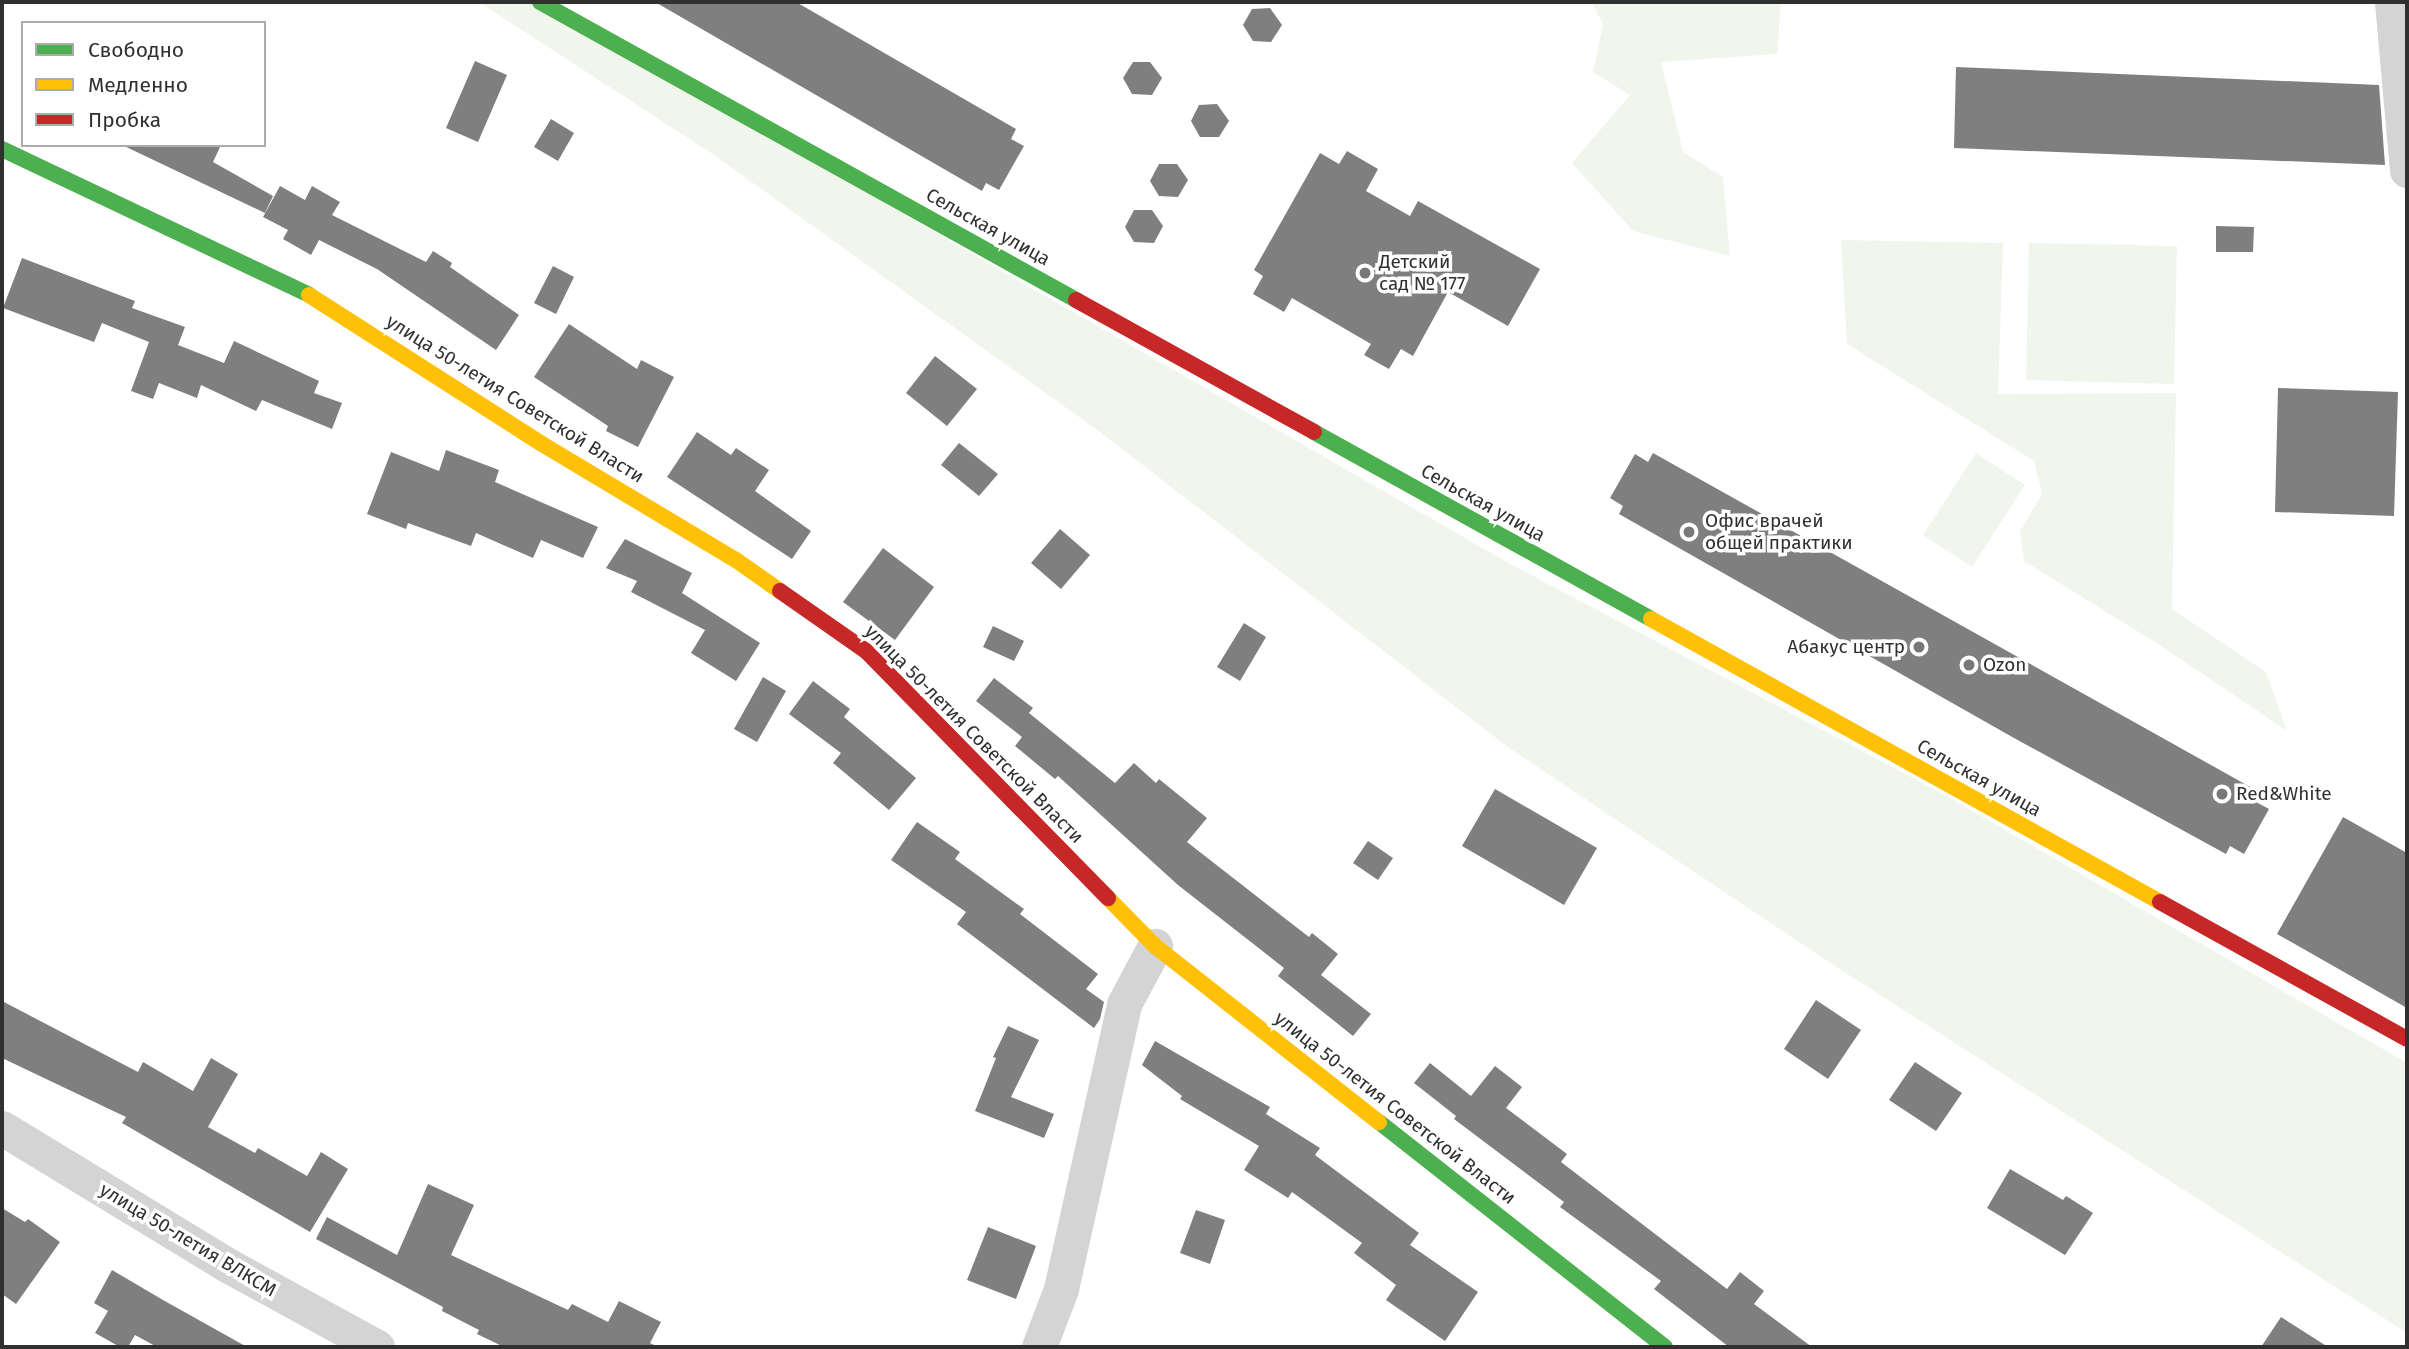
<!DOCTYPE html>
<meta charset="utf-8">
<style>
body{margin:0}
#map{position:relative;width:2409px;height:1349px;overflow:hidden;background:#fff;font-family:"Fira Sans",sans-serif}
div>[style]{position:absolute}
.green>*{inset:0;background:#f0f6ec}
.building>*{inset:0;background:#7f7f7f}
.street>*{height:35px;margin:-17.5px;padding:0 17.5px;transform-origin:17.5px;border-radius:17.5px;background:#d4d4d4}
.fast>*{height:16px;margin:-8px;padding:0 8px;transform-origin:8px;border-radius:8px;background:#4caf50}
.slow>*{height:16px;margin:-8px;padding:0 8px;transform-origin:8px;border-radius:8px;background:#ffc107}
.jam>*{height:16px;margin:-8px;padding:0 8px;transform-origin:8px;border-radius:8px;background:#c62828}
.dots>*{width:19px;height:19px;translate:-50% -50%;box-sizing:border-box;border:4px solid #fff;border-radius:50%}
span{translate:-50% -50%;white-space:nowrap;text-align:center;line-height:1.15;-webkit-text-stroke:7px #fff;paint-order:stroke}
.street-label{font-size:19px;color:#303030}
.poi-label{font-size:19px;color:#303030}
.left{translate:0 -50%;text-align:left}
.right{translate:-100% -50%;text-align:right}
.frame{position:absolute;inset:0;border:4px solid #303030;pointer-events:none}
.legend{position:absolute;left:21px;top:21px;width:245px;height:126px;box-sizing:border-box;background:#fff;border:2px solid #acacac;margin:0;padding:9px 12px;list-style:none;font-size:21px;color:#303030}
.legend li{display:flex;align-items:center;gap:14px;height:35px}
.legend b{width:35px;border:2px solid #acacac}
</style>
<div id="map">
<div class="green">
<div style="clip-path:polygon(479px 2px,536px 2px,1505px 561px,1945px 795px,2407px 1063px,2407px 1333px,1838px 968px,1509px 748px,1104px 435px,714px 155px)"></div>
<div style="clip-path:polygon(1591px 2px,1781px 2px,1777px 54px,1661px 62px,1683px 152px,1723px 177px,1730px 256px,1633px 231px,1572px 163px,1630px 95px,1593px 72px,1603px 24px)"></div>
<div style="clip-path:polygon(1841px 240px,2003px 243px,1998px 394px,2176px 393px,2172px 609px,2266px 672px,2287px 731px,2158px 644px,2024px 561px,2020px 531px,2042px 494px,2034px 461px,1847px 344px)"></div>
<div style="clip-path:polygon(2029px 243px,2177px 246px,2174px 384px,2026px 380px)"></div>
<div style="clip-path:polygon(1976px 453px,2025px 485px,1972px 567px,1923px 535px)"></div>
</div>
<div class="building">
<div style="clip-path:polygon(655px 2px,796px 2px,1016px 129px,1011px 139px,1024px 146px,999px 190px,986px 183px,982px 191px)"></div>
<div style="clip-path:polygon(1270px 8px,1282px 25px,1271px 42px,1253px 41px,1243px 25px,1252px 9px)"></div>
<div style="clip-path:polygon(475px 61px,507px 75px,478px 142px,446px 128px)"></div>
<div style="clip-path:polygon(1133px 62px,1150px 62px,1162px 78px,1152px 95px,1132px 94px,1123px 78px)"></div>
<div style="clip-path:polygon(1956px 67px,2379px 85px,2385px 165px,1954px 148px)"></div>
<div style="clip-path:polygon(1217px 104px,1229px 121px,1219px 137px,1200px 137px,1191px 121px,1199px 105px)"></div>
<div style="clip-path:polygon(551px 119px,574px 133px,558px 161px,534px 147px)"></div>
<div style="clip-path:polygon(122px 145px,221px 145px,213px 162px,273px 196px,265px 213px)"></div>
<div style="clip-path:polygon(1347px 151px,1378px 169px,1366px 191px,1410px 216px,1418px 201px,1540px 269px,1508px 326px,1448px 292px,1413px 356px,1401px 349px,1389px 369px,1364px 355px,1371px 344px,1292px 298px,1284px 312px,1253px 294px,1263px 276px,1254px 270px,1320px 153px,1339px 164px)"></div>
<div style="clip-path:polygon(1159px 164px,1177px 164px,1188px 180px,1178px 197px,1159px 196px,1150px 181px)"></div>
<div style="clip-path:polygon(280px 186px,305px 200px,312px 186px,340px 202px,332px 215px,426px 262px,433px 251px,452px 263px,450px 267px,519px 315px,496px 350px,377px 269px,319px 240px,311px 255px,283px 239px,288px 230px,263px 217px)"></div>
<div style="clip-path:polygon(1134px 210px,1152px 210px,1163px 226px,1154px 243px,1134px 242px,1125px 227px)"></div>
<div style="clip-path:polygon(2216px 226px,2254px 227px,2253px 252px,2216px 252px)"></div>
<div style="clip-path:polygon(22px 258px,135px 301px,132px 308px,185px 327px,178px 345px,224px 363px,234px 341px,319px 381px,314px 393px,342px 403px,332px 429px,262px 400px,256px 411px,201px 385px,197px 398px,159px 383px,153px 399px,131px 391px,149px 342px,102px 323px,94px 342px,3px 308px)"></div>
<div style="clip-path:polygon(553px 266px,574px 277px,556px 314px,534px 303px)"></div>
<div style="clip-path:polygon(569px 324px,637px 369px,641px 360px,674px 377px,638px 447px,606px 431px,608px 426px,534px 377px)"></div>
<div style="clip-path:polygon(935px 356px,977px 389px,947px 426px,906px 393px)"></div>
<div style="clip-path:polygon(2278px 388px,2398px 392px,2394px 516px,2275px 512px)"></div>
<div style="clip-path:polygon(697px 432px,731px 455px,736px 448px,769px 470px,755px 491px,811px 531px,792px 559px,667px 477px)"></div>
<div style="clip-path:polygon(959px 443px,998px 474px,979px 496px,941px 465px)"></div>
<div style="clip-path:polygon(446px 450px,499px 470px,495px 482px,598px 527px,583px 558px,541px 540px,533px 558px,476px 533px,471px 546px,408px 523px,406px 529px,367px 514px,391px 452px,439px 471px)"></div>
<div style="clip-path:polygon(1653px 453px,2261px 793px,2256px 802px,2269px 809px,2244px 854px,2230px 846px,2226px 854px,2014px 738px,1619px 514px,1623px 506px,1610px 498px,1635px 454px,1648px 462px)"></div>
<div style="clip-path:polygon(1060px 529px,1090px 555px,1061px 589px,1031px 563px)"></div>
<div style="clip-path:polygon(625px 539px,692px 573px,682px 593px,760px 643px,736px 681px,691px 653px,705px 630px,631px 592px,637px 581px,606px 568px)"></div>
<div style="clip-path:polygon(883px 548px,934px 587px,895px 640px,843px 602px)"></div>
<div style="clip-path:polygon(1244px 623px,1266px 637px,1240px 681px,1217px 667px)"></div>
<div style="clip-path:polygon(993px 626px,1024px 641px,1014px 661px,983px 647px)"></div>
<div style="clip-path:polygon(763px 677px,786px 691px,757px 742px,734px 729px)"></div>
<div style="clip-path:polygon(994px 678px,1033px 708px,1029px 713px,1115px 783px,1134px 763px,1156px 783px,1159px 779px,1207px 818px,1187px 842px,1309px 937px,1312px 933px,1338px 954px,1321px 975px,1371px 1014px,1353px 1036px,1278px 976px,1284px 968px,1178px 885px,1058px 776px,1055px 779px,1015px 746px,1022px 737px,976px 701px)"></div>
<div style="clip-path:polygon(813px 681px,850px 709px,844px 717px,916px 778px,889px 810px,833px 763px,841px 753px,789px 714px)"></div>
<div style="clip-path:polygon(1495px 789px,1597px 848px,1564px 905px,1462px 846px)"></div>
<div style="clip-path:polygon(2343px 817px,2407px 853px,2407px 1008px,2277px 934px)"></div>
<div style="clip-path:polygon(917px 822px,960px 852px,955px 859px,1024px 909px,1020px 914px,1098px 974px,1086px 989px,1104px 1002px,1100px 1019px,1094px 1028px,957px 924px,966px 912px,891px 860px)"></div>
<div style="clip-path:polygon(1368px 841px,1393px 858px,1378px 880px,1353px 863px)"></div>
<div style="clip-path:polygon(1816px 1000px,1861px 1030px,1828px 1079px,1784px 1049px)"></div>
<div style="clip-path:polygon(2px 1001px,138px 1072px,143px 1062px,193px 1091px,211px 1058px,238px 1074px,208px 1127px,255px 1153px,258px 1148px,307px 1176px,321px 1152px,348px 1169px,310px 1232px,122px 1123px,126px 1117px,2px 1058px)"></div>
<div style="clip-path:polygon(1008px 1026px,1039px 1040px,1011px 1097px,1054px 1114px,1044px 1138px,975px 1111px,996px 1058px,993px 1057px)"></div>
<div style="clip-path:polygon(1155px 1041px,1270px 1107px,1266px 1114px,1320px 1148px,1315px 1155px,1419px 1233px,1410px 1245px,1478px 1292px,1445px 1341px,1386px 1300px,1396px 1285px,1354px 1253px,1362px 1243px,1292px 1192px,1288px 1198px,1244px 1170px,1259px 1146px,1180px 1099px,1182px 1096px,1142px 1065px)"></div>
<div style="clip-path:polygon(1915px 1062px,1962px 1093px,1936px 1131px,1889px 1100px)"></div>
<div style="clip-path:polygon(1430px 1063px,1471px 1096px,1495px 1066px,1522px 1087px,1506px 1108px,1567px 1154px,1561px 1162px,1727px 1289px,1740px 1272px,1764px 1291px,1754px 1304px,1812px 1347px,1729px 1347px,1654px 1289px,1661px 1281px,1560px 1207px,1564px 1202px,1454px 1119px,1456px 1116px,1414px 1083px)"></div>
<div style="clip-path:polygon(2010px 1169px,2063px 1200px,2066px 1196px,2093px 1213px,2065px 1255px,1987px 1208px)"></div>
<div style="clip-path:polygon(428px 1184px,474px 1205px,451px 1255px,568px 1310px,572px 1304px,608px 1322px,619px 1301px,661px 1322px,650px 1343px,658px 1347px,504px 1347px,477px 1334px,479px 1330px,442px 1311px,443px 1307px,316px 1239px,327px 1217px,397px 1255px)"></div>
<div style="clip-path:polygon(2px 1208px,25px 1222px,28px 1219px,60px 1242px,16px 1304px,2px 1294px)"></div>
<div style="clip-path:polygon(1196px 1210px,1225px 1220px,1210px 1264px,1180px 1253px)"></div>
<div style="clip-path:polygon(988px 1227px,1036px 1246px,1016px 1299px,967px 1280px)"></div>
<div style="clip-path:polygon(112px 1270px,163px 1300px,247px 1347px,157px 1347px,135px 1335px,128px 1347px,120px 1347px,95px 1333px,108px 1311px,94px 1303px)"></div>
<div style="clip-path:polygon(2281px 1317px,2328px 1347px,2261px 1347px)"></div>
</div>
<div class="street">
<div style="left:2392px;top:2px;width:169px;rotate:84.9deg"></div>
<div style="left:2px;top:1128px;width:266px;rotate:31.3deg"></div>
<div style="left:229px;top:1266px;width:169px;rotate:28.7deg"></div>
<div style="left:1039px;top:1347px;width:62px;rotate:-69.2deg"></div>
<div style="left:1061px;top:1289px;width:292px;rotate:-77.5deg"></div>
<div style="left:1124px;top:1004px;width:66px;rotate:-61.9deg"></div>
</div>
<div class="fast">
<div style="left:540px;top:2px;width:613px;rotate:29.07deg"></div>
<div style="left:2px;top:149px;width:340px;rotate:25.4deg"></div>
<div style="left:1314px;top:432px;width:385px;rotate:29deg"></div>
<div style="left:1379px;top:1122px;width:364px;rotate:38.2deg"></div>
</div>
<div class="slow">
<div style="left:309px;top:295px;width:277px;rotate:32.6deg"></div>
<div style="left:542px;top:444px;width:226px;rotate:30.9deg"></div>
<div style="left:736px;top:560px;width:54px;rotate:35.2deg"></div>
<div style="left:1651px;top:619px;width:582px;rotate:29.07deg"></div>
<div style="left:1108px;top:898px;width:67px;rotate:45.6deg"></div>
<div style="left:1155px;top:946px;width:285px;rotate:38.2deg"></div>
</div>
<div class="jam">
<div style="left:1076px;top:300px;width:272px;rotate:29deg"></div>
<div style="left:780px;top:591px;width:105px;rotate:34.9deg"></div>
<div style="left:866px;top:651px;width:346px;rotate:45.6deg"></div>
<div style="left:2160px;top:902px;width:282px;rotate:29deg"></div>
</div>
<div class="dots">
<div style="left:1365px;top:273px;background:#787878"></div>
<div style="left:1689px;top:532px;background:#787878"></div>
<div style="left:1919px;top:647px;background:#787878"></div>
<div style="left:1969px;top:665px;background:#787878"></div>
<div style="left:2222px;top:794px;background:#787878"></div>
</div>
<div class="street-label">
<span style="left:988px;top:227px;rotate:29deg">Сельская улица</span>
<span style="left:515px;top:399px;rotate:32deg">улица 50-летия Советской Власти</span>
<span style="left:1483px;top:503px;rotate:29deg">Сельская улица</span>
<span style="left:974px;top:734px;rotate:45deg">улица 50-летия Советской Власти</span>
<span style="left:1979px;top:778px;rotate:29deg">Сельская улица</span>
<span style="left:1395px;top:1108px;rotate:38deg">улица 50-летия Советской Власти</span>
<span style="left:188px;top:1240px;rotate:31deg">улица 50-летия ВЛКСМ</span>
</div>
<div class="poi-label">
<span class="left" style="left:1379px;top:273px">Детский<br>сад № 177</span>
<span class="left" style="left:1705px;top:532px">Офис врачей<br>общей практики</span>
<span class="right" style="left:1905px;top:647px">Абакус центр</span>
<span class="left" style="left:1983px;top:665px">Ozon</span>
<span class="left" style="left:2236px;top:794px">Red&amp;White</span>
</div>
<div class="frame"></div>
<ul class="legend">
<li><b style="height:9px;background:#4caf50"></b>Свободно</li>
<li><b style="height:9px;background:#ffc107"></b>Медленно</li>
<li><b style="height:9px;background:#c62828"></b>Пробка</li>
</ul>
</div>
